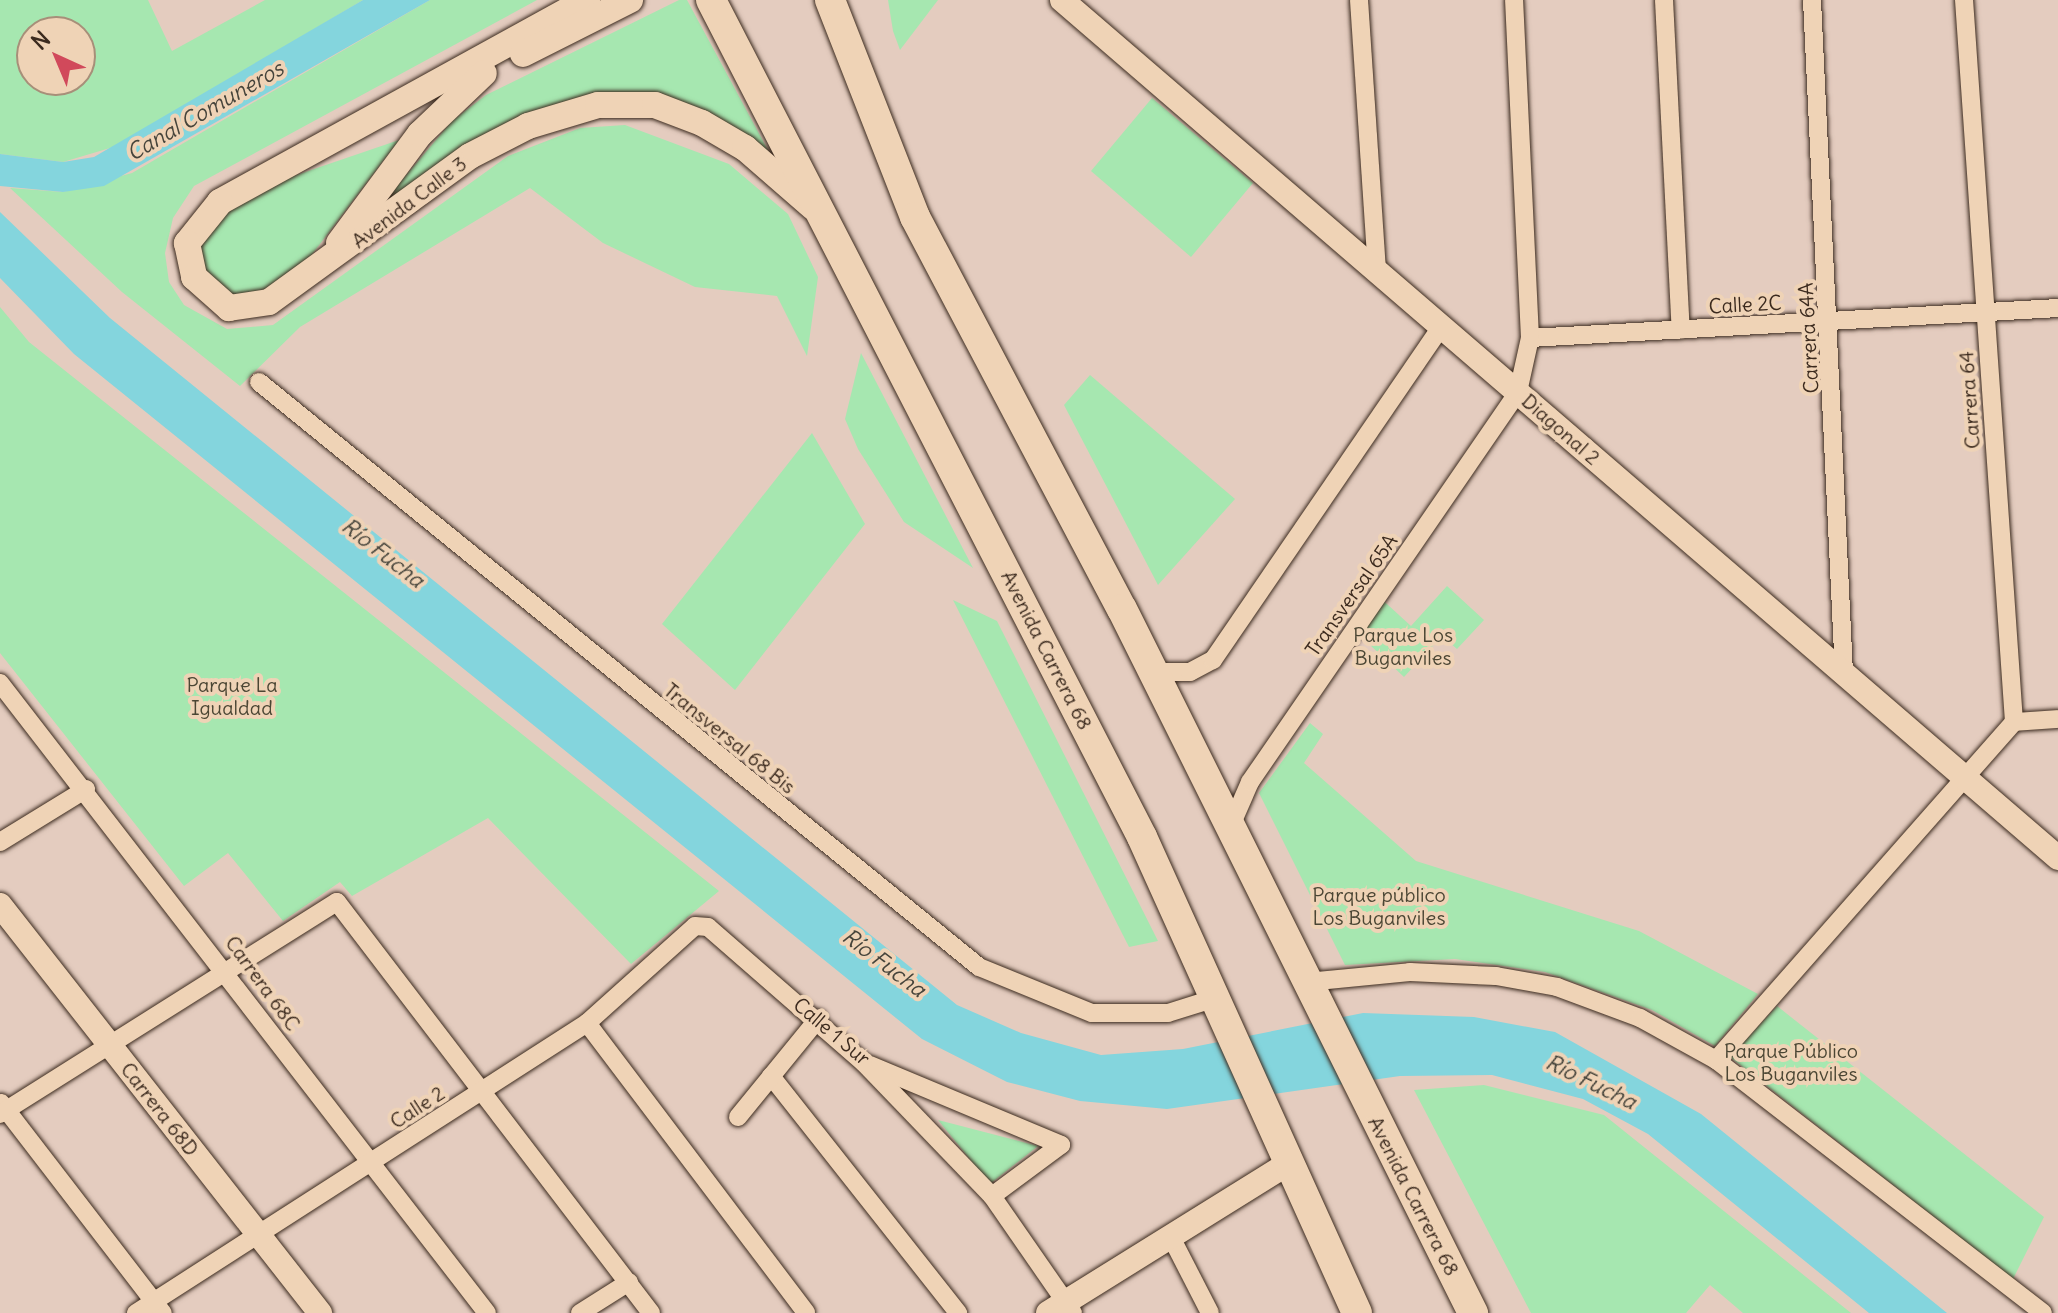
<!DOCTYPE html>
<meta charset="utf-8">
<style>
body{margin:0}
#map{position:relative;width:2058px;height:1313px;overflow:hidden;background:#e4ccbf;font-family:Delius,sans-serif}
div>[style]{position:absolute}
.green>*{inset:0;background:#a6e7b0}
.water>*{inset:0;background:#84d5dd}
.roads{filter:drop-shadow(0 0 2px #3b2a1e) drop-shadow(0 0 2px #3b2a1e)}
.minor>*{height:18px;margin:-9px;padding:0 9px;transform-origin:9px;border-radius:9px;background:#efd3b6}
.tertiary>*{height:24px;margin:-12px;padding:0 12px;transform-origin:12px;border-radius:12px;background:#efd3b6}
.secondary>*{height:26px;margin:-13px;padding:0 13px;transform-origin:13px;border-radius:13px;background:#efd3b6}
.primary>*{height:30px;margin:-15px;padding:0 15px;transform-origin:15px;border-radius:15px;background:#efd3b6}
span{translate:-50% -50%;white-space:nowrap;text-align:center;line-height:1.15;-webkit-text-stroke:8px #efd3b6;paint-order:stroke}
.street-label{font-size:20px;color:#3b2a1e}
.park-label{font-size:20px;color:#4b4634}
.water-label{font-size:22px;color:#46443b;font-style:italic}
.north{position:absolute;left:16px;top:16px;width:80px;height:80px;box-sizing:border-box;background:#efd3b6;border:2px solid #a78f79;border-radius:50%;rotate:316deg;font-size:22px;font-weight:700;line-height:32px;text-align:center;color:#3b2a1e}
.north::after{content:'';display:block;margin:auto;width:28px;height:36px;background:#d1495b;clip-path:polygon(50% 0,100% 100%,50% 72%,0 100%)}
</style>
<div id="map">
<div class="green">
<div style="clip-path:polygon(evenodd,0 0,148px 0,172px 51px,265px 0,363px 0,120px 145px,63px 162px,0 154px,0 0,32px 32px,80px 32px,80px 80px,32px 80px,32px 32px)"></div>
<div style="clip-path:polygon(430px 0,537px 0,194px 186px,173px 218px,165px 253px,169px 282px,184px 305px,227px 329px,273px 325px,508px 156px,580px 128px,625px 125px,729px 164px,788px 214px,818px 277px,807px 356px,777px 296px,695px 287px,603px 243px,530px 188px,300px 327px,240px 386px,122px 292px,10px 188px,63px 192px,132px 173px)"></div>
<div style="clip-path:polygon(679px 0,687px 0,770px 154px,681px 104px,504px 126px,380px 206px,452px 121px,486px 95px)"></div>
<div style="clip-path:polygon(888px 0,938px 0,900px 50px,893px 31px)"></div>
<div style="clip-path:polygon(1152px 98px,1253px 183px,1191px 257px,1091px 171px)"></div>
<div style="clip-path:polygon(399px 140px,301px 269px,258px 295px,227px 296px,198px 267px,201px 236px,231px 206px,276px 182px)"></div>
<div style="clip-path:polygon(0 307px,29px 342px,719px 891px,631px 964px,488px 818px,352px 896px,340px 882px,283px 921px,228px 853px,184px 886px,0 653px)"></div>
<div style="clip-path:polygon(861px 353px,973px 568px,904px 522px,858px 449px,845px 419px)"></div>
<div style="clip-path:polygon(1090px 375px,1235px 499px,1158px 585px,1064px 405px)"></div>
<div style="clip-path:polygon(812px 433px,865px 524px,735px 690px,662px 624px)"></div>
<div style="clip-path:polygon(1447px 586px,1484px 620px,1457px 649px,1442px 636px,1404px 677px,1351px 627px,1376px 594px,1411px 626px)"></div>
<div style="clip-path:polygon(953px 600px,997px 621px,1158px 941px,1129px 947px)"></div>
<div style="clip-path:polygon(1310px 723px,1323px 734px,1304px 763px,1416px 861px,1639px 931px,1758px 994px,1715px 1046px,1652px 1010px,1545px 972px,1455px 959px,1345px 965px,1259px 793px)"></div>
<div style="clip-path:polygon(1777px 1006px,2044px 1217px,2013px 1279px,1730px 1057px)"></div>
<div style="clip-path:polygon(1484px 1085px,1604px 1115px,1851px 1313px,1743px 1313px,1710px 1285px,1686px 1313px,1531px 1313px,1414px 1090px)"></div>
<div style="clip-path:polygon(938px 1120px,1038px 1146px,990px 1184px)"></div>
</div>
<div class="water">
<div style="clip-path:polygon(363px 0,430px 0,104px 186px,63px 192px,0 186px,0 154px,63px 162px,94px 157px)"></div>
<div style="clip-path:polygon(0 212px,110px 318px,957px 1005px,1021px 1033px,1101px 1055px,1183px 1049px,1363px 1013px,1474px 1017px,1555px 1032px,1701px 1114px,1947px 1313px,1869px 1313px,1648px 1134px,1583px 1099px,1492px 1075px,1400px 1076px,1167px 1109px,1080px 1101px,1007px 1082px,922px 1039px,74px 354px,0 278px)"></div>
</div>
<div class="roads">
<div class="minor">
<div style="left:1359px;top:0;width:270px;rotate:86.2deg"></div>
<div style="left:1664px;top:0;width:330px;rotate:87.1deg"></div>
<div style="left:1812px;top:0;width:674px;rotate:87.28deg"></div>
<div style="left:1530px;top:338px;width:529px;rotate:-3.25deg"></div>
<div style="left:259px;top:382px;width:928px;rotate:39.09deg"></div>
<div style="left:979px;top:967px;width:122px;rotate:22.2deg"></div>
<div style="left:1092px;top:1013px;width:76px"></div>
<div style="left:1168px;top:1013px;width:53px;rotate:-17.4deg"></div>
<div style="left:1153px;top:672px;width:37px"></div>
<div style="left:1190px;top:672px;width:26px;rotate:-28deg"></div>
<div style="left:1213px;top:660px;width:405px;rotate:-55.6deg"></div>
<div style="left:0;top:683px;width:796px;rotate:52.3deg"></div>
<div style="left:2014px;top:722px;width:44px;rotate:-3.9deg"></div>
<div style="left:1230px;top:828px;width:50px;rotate:-66.5deg"></div>
<div style="left:1250px;top:782px;width:473px;rotate:-55.5deg"></div>
<div style="left:1518px;top:392px;width:55px;rotate:-77.5deg"></div>
<div style="left:1530px;top:338px;width:338px;rotate:-92.7deg"></div>
<div style="left:0;top:842px;width:101px;rotate:-31.6deg"></div>
<div style="left:1307px;top:982px;width:103px;rotate:-5.5deg"></div>
<div style="left:1410px;top:972px;width:86px;rotate:2.7deg"></div>
<div style="left:1496px;top:976px;width:62px;rotate:10.2deg"></div>
<div style="left:1557px;top:987px;width:89px;rotate:20.5deg"></div>
<div style="left:1640px;top:1018px;width:87px;rotate:28.9deg"></div>
<div style="left:1716px;top:1060px;width:413px;rotate:37.7deg"></div>
<div style="left:587px;top:1023px;width:363px;rotate:52.9deg"></div>
<div style="left:1716px;top:1060px;width:451px;rotate:-48.6deg"></div>
<div style="left:2014px;top:722px;width:724px;rotate:-93.96deg"></div>
<div style="left:870px;top:1065px;width:207px;rotate:22.7deg"></div>
<div style="left:771px;top:1076px;width:302px;rotate:51.7deg"></div>
<div style="left:1px;top:1103px;width:265px;rotate:52.4deg"></div>
<div style="left:0;top:1114px;width:398px;rotate:-32.2deg"></div>
<div style="left:337px;top:902px;width:517px;rotate:52.62deg"></div>
<div style="left:738px;top:1117px;width:127px;rotate:-50.8deg"></div>
<div style="left:992px;top:1196px;width:86px;rotate:-36.5deg"></div>
<div style="left:1171px;top:1237px;width:85px;rotate:62.8deg"></div>
<div style="left:136px;top:1313px;width:536px;rotate:-32.74deg"></div>
<div style="left:587px;top:1023px;width:145px;rotate:-41.9deg"></div>
<div style="left:695px;top:926px;width:13px;rotate:4deg"></div>
<div style="left:708px;top:927px;width:207px;rotate:41.1deg"></div>
<div style="left:864px;top:1063px;width:185px;rotate:46.1deg"></div>
<div style="left:992px;top:1196px;width:142px;rotate:55.3deg"></div>
<div style="left:580px;top:1313px;width:58px;rotate:-32.3deg"></div>
</div>
<div class="tertiary">
<div style="left:1062px;top:0;width:1315px;rotate:40.74deg"></div>
<div style="left:0;top:905px;width:519px;rotate:51.89deg"></div>
<div style="left:1048px;top:1313px;width:286px;rotate:-31.9deg"></div>
</div>
<div class="secondary">
<div style="left:587px;top:0;width:419px;rotate:151.2deg"></div>
<div style="left:220px;top:202px;width:53px;rotate:128.8deg"></div>
<div style="left:187px;top:243px;width:35px;rotate:78deg"></div>
<div style="left:194px;top:277px;width:47px;rotate:41.5deg"></div>
<div style="left:229px;top:308px;width:40px;rotate:-8.5deg"></div>
<div style="left:269px;top:302px;width:248px;rotate:-36deg"></div>
<div style="left:470px;top:156px;width:65px;rotate:-27.3deg"></div>
<div style="left:528px;top:126px;width:73px;rotate:-16.7deg"></div>
<div style="left:598px;top:105px;width:57px"></div>
<div style="left:655px;top:105px;width:50px;rotate:21deg"></div>
<div style="left:702px;top:123px;width:50px;rotate:30.2deg"></div>
<div style="left:745px;top:148px;width:91px;rotate:41deg"></div>
<div style="left:523px;top:54px;width:120px;rotate:-26.8deg"></div>
<div style="left:339px;top:243px;width:136px;rotate:-53.4deg"></div>
<div style="left:420px;top:134px;width:88px;rotate:-43.6deg"></div>
</div>
<div class="primary">
<div style="left:711px;top:0;width:941px;rotate:62.75deg"></div>
<div style="left:1142px;top:837px;width:522px;rotate:65.69deg"></div>
<div style="left:830px;top:0;width:233px;rotate:68.6deg"></div>
<div style="left:915px;top:217px;width:443px;rotate:62.2deg"></div>
<div style="left:1122px;top:609px;width:787px;rotate:63.5deg"></div>
</div>
</div>
<div class="street-label">
<span style="left:409px;top:202px;rotate:-37deg">Avenida Calle 3</span>
<span style="left:1745px;top:304px;rotate:-3deg">Calle 2C</span>
<span style="left:1808px;top:338px;rotate:-93deg">Carrera 64A</span>
<span style="left:1969px;top:400px;rotate:-94deg">Carrera 64</span>
<span style="left:1561px;top:429px;rotate:41deg">Diagonal 2</span>
<span style="left:1351px;top:595px;rotate:-55deg">Transversal 65A</span>
<span style="left:1047px;top:650px;rotate:63deg">Avenida Carrera 68</span>
<span style="left:730px;top:738px;rotate:39deg">Transversal 68 Bis</span>
<span style="left:263px;top:983px;rotate:54deg">Carrera 68C</span>
<span style="left:832px;top:1031px;rotate:40deg">Calle 1 Sur</span>
<span style="left:417px;top:1107px;rotate:-33deg">Calle 2</span>
<span style="left:160px;top:1109px;rotate:52deg">Carrera 68D</span>
<span style="left:1414px;top:1196px;rotate:63deg">Avenida Carrera 68</span>
</div>
<div class="park-label">
<span style="left:1403px;top:646px">Parque Los<br>Buganviles</span>
<span style="left:232px;top:696px">Parque La<br>Igualdad</span>
<span style="left:1379px;top:906px">Parque público<br>Los Buganviles</span>
<span style="left:1791px;top:1062px">Parque Público<br>Los Buganviles</span>
</div>
<div class="water-label">
<span style="left:205px;top:111px;rotate:-30deg">Canal Comuneros</span>
<span style="left:383px;top:553px;rotate:38deg">Río Fucha</span>
<span style="left:884px;top:963px;rotate:37deg">Río Fucha</span>
<span style="left:1591px;top:1082px;rotate:26deg">Río Fucha</span>
</div>
<div class="north">N</div>
</div>
